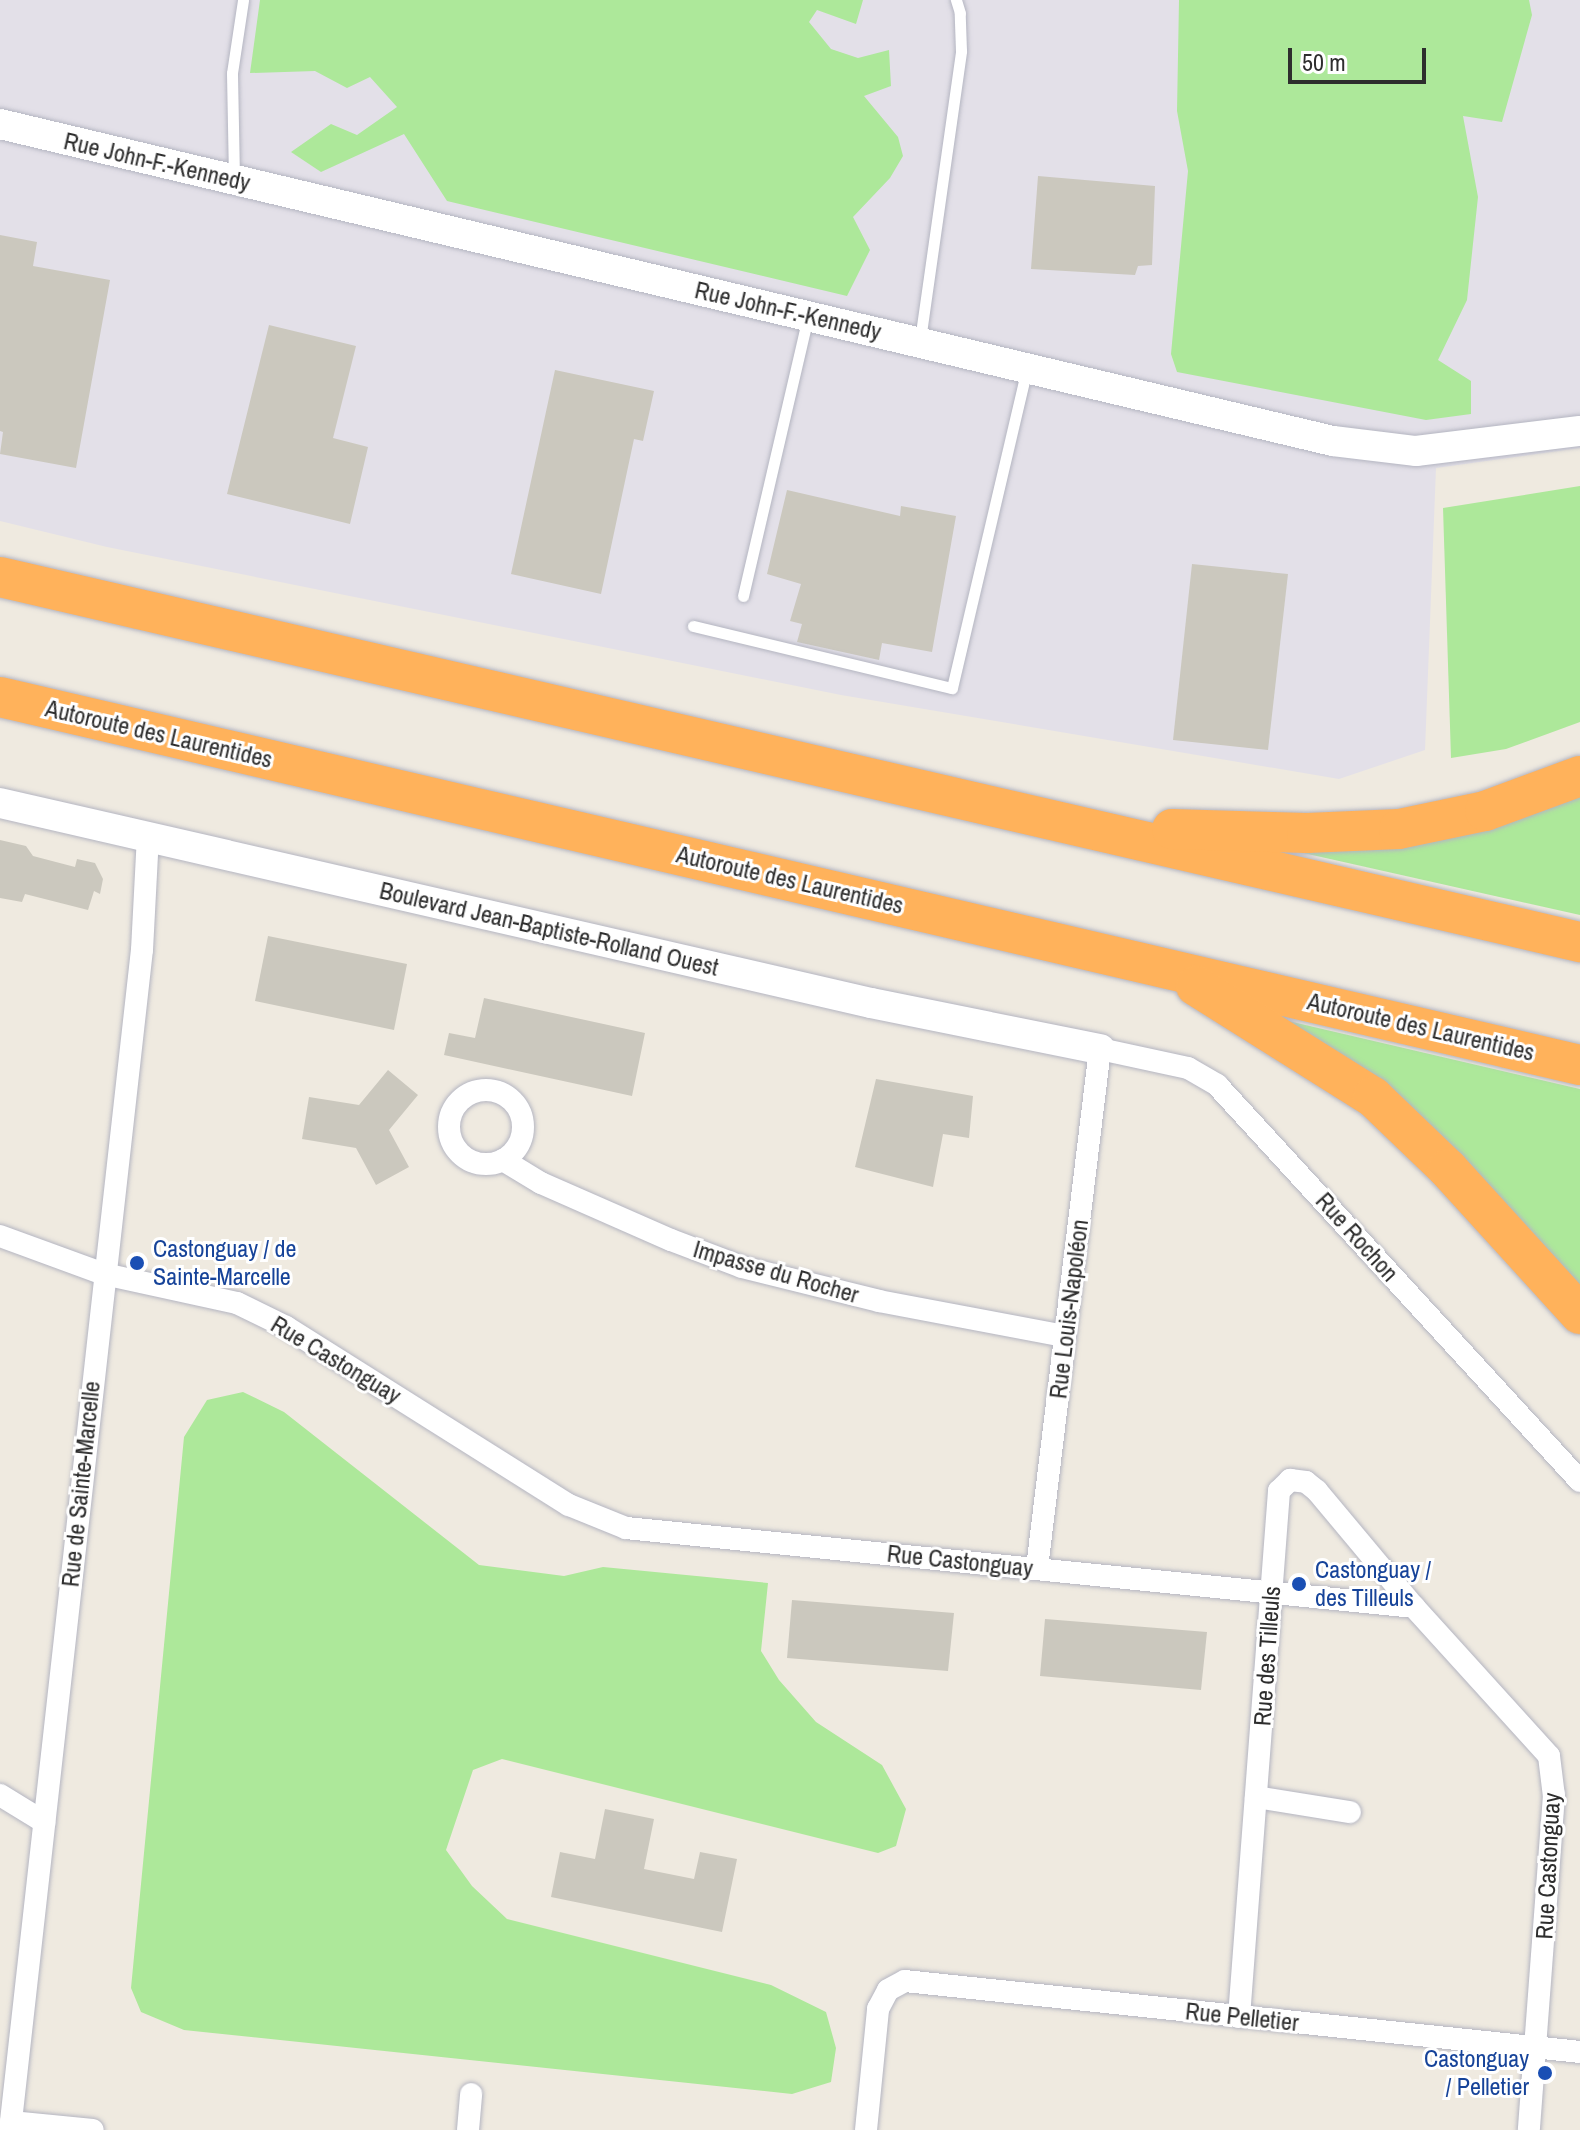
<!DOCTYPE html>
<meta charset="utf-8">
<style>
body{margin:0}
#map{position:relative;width:1580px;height:2130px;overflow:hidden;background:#efeae0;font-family:"Archivo Narrow",sans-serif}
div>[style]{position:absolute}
.industrial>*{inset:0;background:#e3e0e8}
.green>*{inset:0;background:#ade89a}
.building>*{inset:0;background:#cbc8be}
.roads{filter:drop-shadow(0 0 2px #b4b5c1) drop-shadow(0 0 2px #b4b5c1)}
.lane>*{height:11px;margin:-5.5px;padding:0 5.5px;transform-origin:5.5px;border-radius:5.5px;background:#fff}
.street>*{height:22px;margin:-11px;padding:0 11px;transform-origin:11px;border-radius:11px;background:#fff}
.street>.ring{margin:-11px;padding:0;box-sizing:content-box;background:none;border:22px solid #fff;border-radius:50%}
.secondary>*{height:30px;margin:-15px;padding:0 15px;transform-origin:15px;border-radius:15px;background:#fff}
.highway>*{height:40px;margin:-20px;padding:0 20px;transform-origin:20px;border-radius:20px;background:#ffb25b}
.dots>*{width:22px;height:22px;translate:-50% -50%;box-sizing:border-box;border:4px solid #fff;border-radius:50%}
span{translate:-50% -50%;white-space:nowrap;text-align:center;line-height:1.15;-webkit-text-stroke:6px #fff;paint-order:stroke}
.street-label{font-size:24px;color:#2e2e2e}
.transit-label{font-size:24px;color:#164399}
.left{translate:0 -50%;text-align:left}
.right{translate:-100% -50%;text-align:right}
.scale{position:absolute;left:1288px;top:48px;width:138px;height:36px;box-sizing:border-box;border:4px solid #2e2e2e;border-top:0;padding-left:10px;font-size:24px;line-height:28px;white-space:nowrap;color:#2e2e2e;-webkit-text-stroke:6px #fff;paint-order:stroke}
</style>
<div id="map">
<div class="industrial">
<div style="clip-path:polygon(0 0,1580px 0,1580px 448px,1436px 468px,1425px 750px,1339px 779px,841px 695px,107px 547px,0 521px)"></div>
</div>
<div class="green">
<div style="clip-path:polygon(260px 0,863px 0,856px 24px,817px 10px,809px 22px,831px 49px,858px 58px,889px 50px,891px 86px,864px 96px,898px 137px,903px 156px,890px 178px,853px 217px,870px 250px,847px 296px,447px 201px,404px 134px,321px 172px,291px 152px,331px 124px,357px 135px,397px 107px,370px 77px,347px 88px,315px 71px,250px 73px)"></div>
<div style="clip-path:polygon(1179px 0,1529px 0,1532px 15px,1502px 122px,1463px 116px,1478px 197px,1467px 300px,1438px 360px,1471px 381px,1471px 414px,1426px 420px,1177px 372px,1171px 354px,1188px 171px,1177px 111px)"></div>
<div style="clip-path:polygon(1580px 486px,1580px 722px,1506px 749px,1451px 758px,1443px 508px)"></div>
<div style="clip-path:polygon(1580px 789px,1580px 915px,1250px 841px)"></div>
<div style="clip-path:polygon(1267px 1016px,1580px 1089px,1580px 1295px)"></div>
<div style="clip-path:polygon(243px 1392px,284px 1412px,479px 1565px,564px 1576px,603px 1567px,768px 1583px,761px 1651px,779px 1680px,816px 1722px,882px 1765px,906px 1809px,896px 1846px,878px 1853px,502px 1759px,473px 1770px,446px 1850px,472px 1886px,507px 1919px,771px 1985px,826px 2012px,836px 2048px,831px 2082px,792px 2094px,184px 2030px,141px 2012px,131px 1988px,184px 1437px,207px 1400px)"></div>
</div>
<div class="building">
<div style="clip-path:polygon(1038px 176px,1155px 186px,1152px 265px,1138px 266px,1135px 275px,1031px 269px)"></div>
<div style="clip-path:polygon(0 235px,37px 242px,33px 266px,110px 280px,76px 468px,0 454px,3px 432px,0 431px)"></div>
<div style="clip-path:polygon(269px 325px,356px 346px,333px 438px,368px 447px,350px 524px,227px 494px)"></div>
<div style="clip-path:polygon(555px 370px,654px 391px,643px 441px,634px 439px,601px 594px,511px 574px)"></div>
<div style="clip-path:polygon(787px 490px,900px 516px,901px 506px,956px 516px,932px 652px,882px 643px,879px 660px,797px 642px,802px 624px,790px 621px,801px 584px,767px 574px)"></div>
<div style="clip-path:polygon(1192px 564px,1288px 574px,1268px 750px,1173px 740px)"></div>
<div style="clip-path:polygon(0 840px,26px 846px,33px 856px,75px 867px,77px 859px,95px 863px,103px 879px,100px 894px,94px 891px,88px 910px,25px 894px,22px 902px,0 898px)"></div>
<div style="clip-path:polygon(268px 936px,407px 964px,394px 1030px,255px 1001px)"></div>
<div style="clip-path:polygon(484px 998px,645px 1033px,632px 1096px,444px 1055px,449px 1033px,475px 1038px)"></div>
<div style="clip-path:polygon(388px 1070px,418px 1095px,389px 1130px,409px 1167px,376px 1185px,356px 1148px,302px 1139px,309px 1097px,359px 1105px)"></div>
<div style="clip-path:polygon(876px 1079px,973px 1096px,969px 1138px,943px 1134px,933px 1187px,855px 1167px)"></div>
<div style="clip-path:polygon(792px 1600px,954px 1613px,948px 1671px,787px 1658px)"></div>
<div style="clip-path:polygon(1045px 1619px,1207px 1632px,1201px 1690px,1040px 1676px)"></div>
<div style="clip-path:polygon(605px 1809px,654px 1819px,644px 1869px,694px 1879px,700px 1852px,737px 1859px,722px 1932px,551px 1897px,560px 1852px,595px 1859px)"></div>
</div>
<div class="roads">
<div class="lane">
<div style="left:234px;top:178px;width:105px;rotate:-91.1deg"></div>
<div style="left:232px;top:73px;width:74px;rotate:-81.4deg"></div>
<div style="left:920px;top:340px;width:292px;rotate:-81.9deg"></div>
<div style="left:961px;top:51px;width:38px;rotate:-92deg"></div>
<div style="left:960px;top:13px;width:14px;rotate:-107deg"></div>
<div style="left:743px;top:596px;width:286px;rotate:-76.9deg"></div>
<div style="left:693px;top:626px;width:266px;rotate:13.5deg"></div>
<div style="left:952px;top:688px;width:328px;rotate:-76.8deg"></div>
</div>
<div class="street">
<div class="ring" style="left:449px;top:1090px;width:52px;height:52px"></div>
<div style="left:503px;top:1160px;width:44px;rotate:31.2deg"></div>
<div style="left:541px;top:1183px;width:142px;rotate:23.7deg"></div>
<div style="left:671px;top:1240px;width:76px;rotate:20.8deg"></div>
<div style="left:742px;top:1267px;width:141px;rotate:13.9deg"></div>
<div style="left:879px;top:1301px;width:189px;rotate:10.7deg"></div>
<div style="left:0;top:1236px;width:111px;rotate:20.1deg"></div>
<div style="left:104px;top:1274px;width:136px;rotate:12.3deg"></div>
<div style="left:237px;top:1303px;width:55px;rotate:26.1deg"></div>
<div style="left:286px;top:1327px;width:334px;rotate:32.2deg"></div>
<div style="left:569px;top:1505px;width:61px;rotate:22deg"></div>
<div style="left:626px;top:1528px;width:792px;rotate:5.72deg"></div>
<div style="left:1414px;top:1607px;width:201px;rotate:47.8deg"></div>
<div style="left:1549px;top:1756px;width:39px;rotate:83deg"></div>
<div style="left:1554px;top:1795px;width:336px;rotate:94.3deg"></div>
<div style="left:1037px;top:1568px;width:523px;rotate:-83.08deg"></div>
<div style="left:1100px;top:1049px;width:90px;rotate:12.2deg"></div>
<div style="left:1188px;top:1068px;width:34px;rotate:30deg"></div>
<div style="left:1217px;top:1085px;width:537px;rotate:47.49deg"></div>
<div style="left:0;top:1795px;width:52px;rotate:31.5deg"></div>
<div style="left:1256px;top:1797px;width:95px;rotate:9.1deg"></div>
<div style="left:1239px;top:2017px;width:528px;rotate:-85.65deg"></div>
<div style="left:1279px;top:1491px;width:16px;rotate:-45deg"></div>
<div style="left:1290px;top:1480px;width:16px;rotate:7deg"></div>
<div style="left:1306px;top:1482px;width:14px;rotate:39deg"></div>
<div style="left:1317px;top:1491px;width:151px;rotate:50.1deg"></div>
<div style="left:11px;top:2122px;width:82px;rotate:5.6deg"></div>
<div style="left:10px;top:2130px;width:1187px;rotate:-83.62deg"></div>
<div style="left:142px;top:950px;width:113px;rotate:-87deg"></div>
<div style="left:468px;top:2130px;width:36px;rotate:-85deg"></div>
<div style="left:866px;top:2130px;width:122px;rotate:-84.3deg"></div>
<div style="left:878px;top:2009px;width:21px;rotate:-62deg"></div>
<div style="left:888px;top:1990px;width:19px;rotate:-28deg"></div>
<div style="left:905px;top:1981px;width:679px;rotate:6deg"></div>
</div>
<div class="secondary">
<div style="left:0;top:124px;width:1370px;rotate:13.38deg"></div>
<div style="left:1333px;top:441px;width:84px;rotate:6.9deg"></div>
<div style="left:1416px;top:451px;width:165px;rotate:-7deg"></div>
<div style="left:0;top:803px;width:894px;rotate:12.93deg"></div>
<div style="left:871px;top:1003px;width:234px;rotate:11.4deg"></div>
</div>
<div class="highway">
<div style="left:0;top:577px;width:1622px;rotate:13.01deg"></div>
<div style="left:0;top:697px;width:1622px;rotate:13.11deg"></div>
<div style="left:1172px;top:829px;width:135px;rotate:1.7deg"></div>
<div style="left:1307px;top:833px;width:92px;rotate:-2.5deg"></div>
<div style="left:1399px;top:829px;width:88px;rotate:-11.8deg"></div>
<div style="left:1485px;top:811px;width:101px;rotate:-20.2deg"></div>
<div style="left:1196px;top:986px;width:209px;rotate:32.1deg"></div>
<div style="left:1373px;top:1097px;width:104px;rotate:43.8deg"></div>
<div style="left:1448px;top:1169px;width:196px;rotate:47.7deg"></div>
</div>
</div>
<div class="dots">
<div style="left:137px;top:1263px;background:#1a4fb4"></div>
<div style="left:1299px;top:1584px;background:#1a4fb4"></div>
<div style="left:1545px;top:2073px;background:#1a4fb4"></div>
</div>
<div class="street-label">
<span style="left:157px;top:162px;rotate:13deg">Rue John-F.-Kennedy</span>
<span style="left:788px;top:311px;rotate:13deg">Rue John-F.-Kennedy</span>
<span style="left:159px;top:734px;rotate:13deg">Autoroute des Laurentides</span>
<span style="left:790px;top:880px;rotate:13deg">Autoroute des Laurentides</span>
<span style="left:549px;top:929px;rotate:13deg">Boulevard Jean-Baptiste-Rolland Ouest</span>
<span style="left:1421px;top:1027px;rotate:13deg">Autoroute des Laurentides</span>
<span style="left:1357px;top:1237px;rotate:48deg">Rue Rochon</span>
<span style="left:776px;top:1272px;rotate:16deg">Impasse du Rocher</span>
<span style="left:1069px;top:1309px;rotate:-83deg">Rue Louis-Napoléon</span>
<span style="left:336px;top:1360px;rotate:31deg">Rue Castonguay</span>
<span style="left:81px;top:1484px;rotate:-84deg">Rue de Sainte-Marcelle</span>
<span style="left:960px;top:1561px;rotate:6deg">Rue Castonguay</span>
<span style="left:1267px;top:1656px;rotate:-86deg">Rue des Tilleuls</span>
<span style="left:1548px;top:1866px;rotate:-87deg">Rue Castonguay</span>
<span style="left:1242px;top:2017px;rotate:6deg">Rue Pelletier</span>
</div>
<div class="transit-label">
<span class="left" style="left:153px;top:1263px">Castonguay / de<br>Sainte-Marcelle</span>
<span class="left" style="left:1315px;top:1584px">Castonguay /<br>des Tilleuls</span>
<span class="right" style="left:1529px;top:2073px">Castonguay<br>/ Pelletier</span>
</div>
<div class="scale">50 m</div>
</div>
